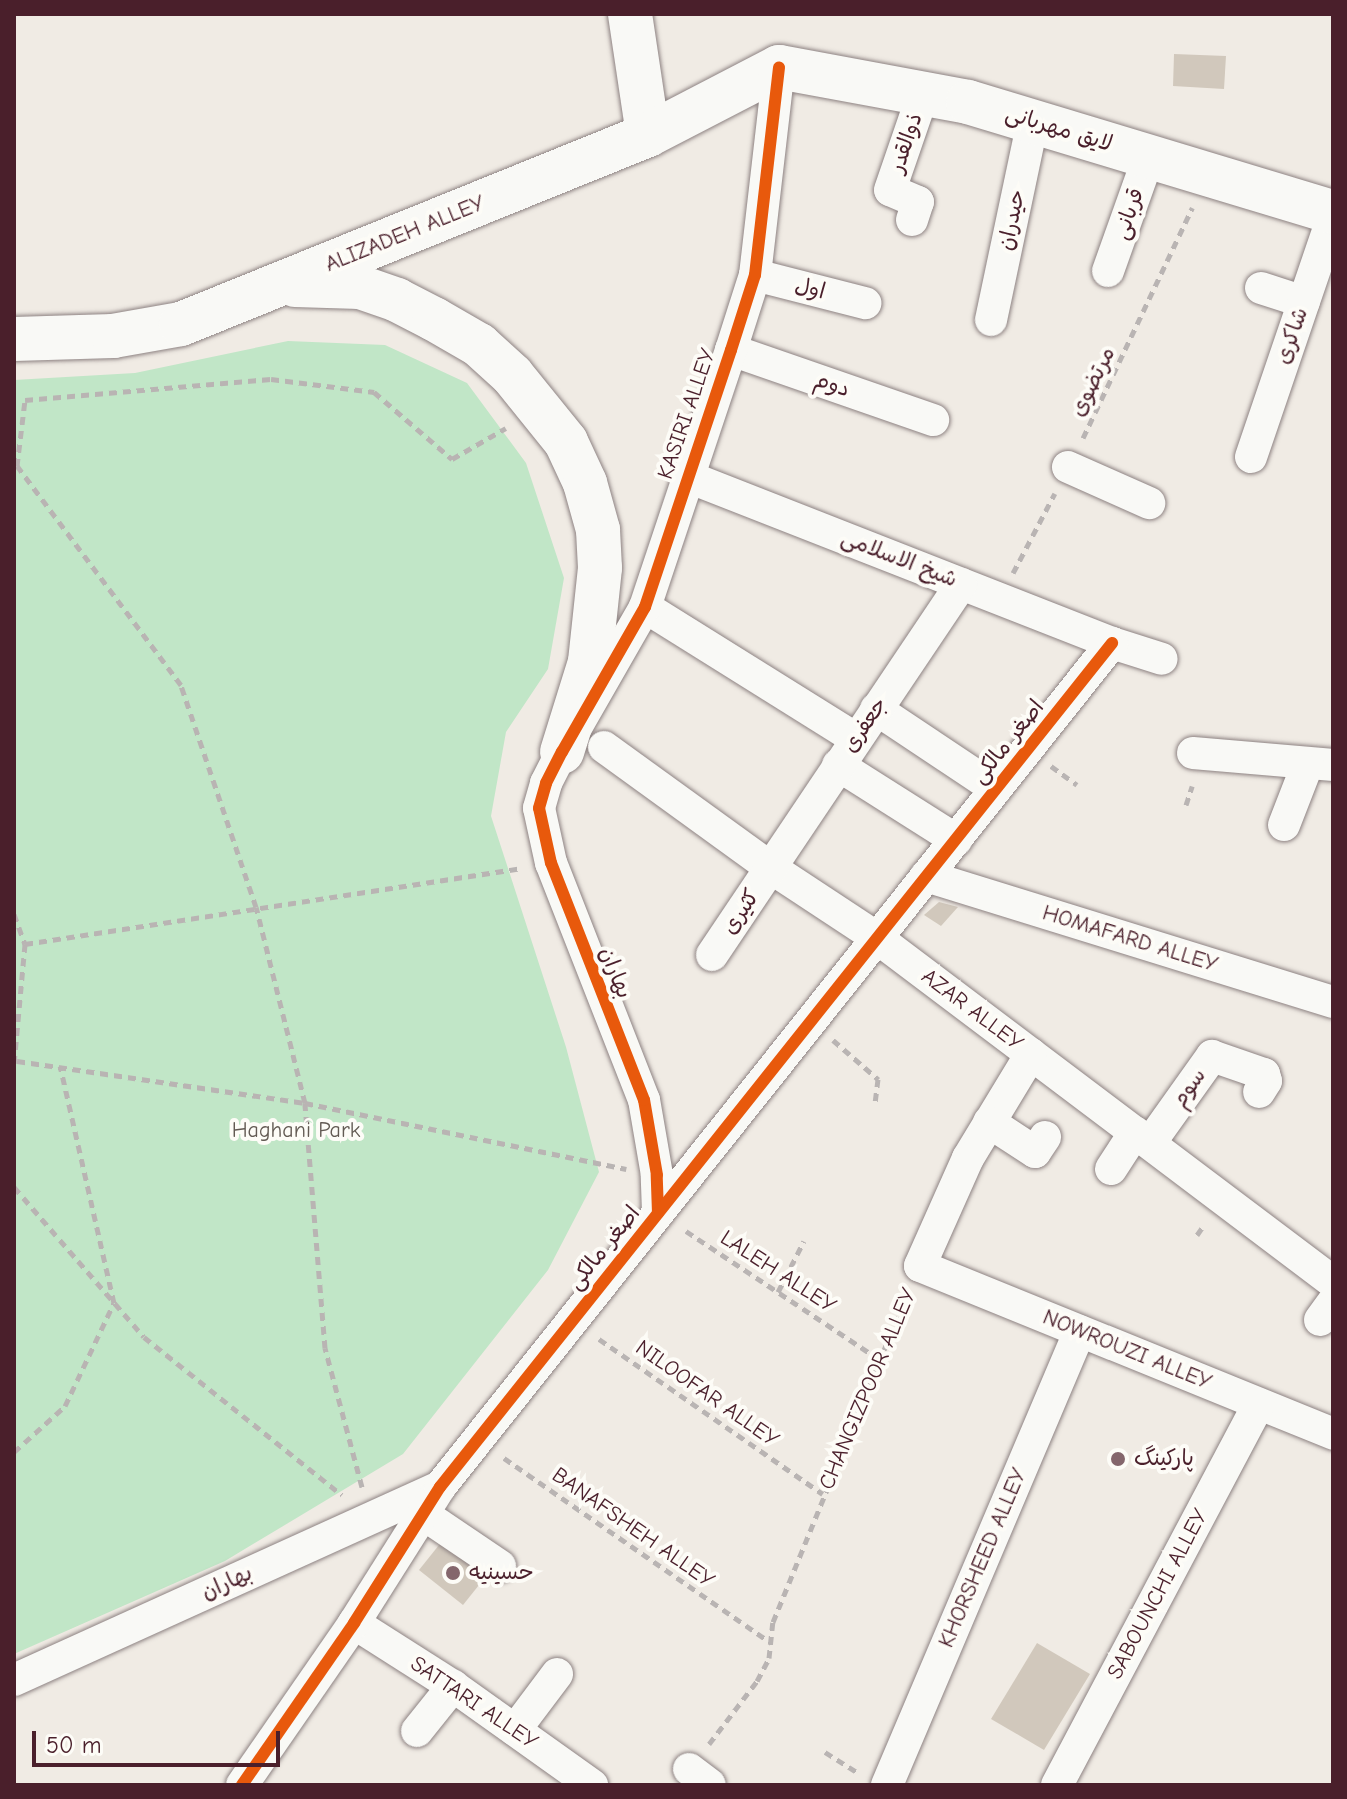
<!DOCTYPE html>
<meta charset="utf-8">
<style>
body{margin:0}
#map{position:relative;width:1347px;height:1799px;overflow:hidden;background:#f0ebe4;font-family:"Comic Neue","Playpen Sans Arabic",sans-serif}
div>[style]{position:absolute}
.green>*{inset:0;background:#c1e6c7}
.building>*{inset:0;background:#d1c8bc}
.path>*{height:5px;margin-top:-2.5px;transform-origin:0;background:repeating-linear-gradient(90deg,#b9b4b3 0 8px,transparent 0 14px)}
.roads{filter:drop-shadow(0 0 2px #8d8282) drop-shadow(0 0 2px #8d8282)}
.street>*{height:32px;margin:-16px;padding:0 16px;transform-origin:16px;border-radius:16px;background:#f9f9f6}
.secondary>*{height:44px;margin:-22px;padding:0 22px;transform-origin:22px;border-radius:22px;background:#f9f9f6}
.cycleway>*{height:12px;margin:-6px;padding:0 6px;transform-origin:6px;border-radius:6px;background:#e8590c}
.dots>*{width:22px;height:22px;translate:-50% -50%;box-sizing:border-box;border:4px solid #fdfcf7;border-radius:50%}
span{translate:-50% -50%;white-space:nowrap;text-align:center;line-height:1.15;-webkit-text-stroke:8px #fdfcf7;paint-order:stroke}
.street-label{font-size:22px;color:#4a1f2b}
.park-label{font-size:22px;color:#625a53}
.poi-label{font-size:22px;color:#4a1f2b}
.left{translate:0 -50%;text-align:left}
.frame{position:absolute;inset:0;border:16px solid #4a1f2b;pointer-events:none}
.scale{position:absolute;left:32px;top:1731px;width:248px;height:36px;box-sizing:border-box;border:4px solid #4a1f2b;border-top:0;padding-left:10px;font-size:24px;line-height:28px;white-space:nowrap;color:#4a1f2b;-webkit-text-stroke:6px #fdfcf7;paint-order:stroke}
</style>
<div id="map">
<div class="green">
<div style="clip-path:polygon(288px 341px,385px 345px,467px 383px,526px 463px,564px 578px,548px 669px,506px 732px,491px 816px,566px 1047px,599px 1172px,548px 1270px,403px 1454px,225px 1561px,14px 1654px,14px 380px,135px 373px)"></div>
</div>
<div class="building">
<div style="clip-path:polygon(1174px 54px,1226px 56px,1224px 89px,1173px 86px)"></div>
<div style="clip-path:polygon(939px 902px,958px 907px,941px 926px,924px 915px)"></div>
<div style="clip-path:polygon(443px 1540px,487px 1575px,463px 1605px,419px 1570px)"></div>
<div style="clip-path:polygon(1037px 1643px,1090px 1674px,1044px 1750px,991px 1719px)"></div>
</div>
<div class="path">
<div style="left:1083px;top:438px;width:255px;rotate:-64.6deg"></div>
<div style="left:1013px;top:573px;width:90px;rotate:-62.3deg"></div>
<div style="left:1051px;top:766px;width:32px;rotate:36deg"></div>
<div style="left:1186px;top:805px;width:20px;rotate:-72deg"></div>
<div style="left:14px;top:914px;width:32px;rotate:70deg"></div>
<div style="left:25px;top:944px;width:121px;rotate:95.2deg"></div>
<div style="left:25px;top:944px;width:503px;rotate:-8.69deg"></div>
<div style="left:833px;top:1040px;width:60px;rotate:40.9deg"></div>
<div style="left:878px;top:1079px;width:24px;rotate:97deg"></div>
<div style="left:17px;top:1061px;width:291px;rotate:8.3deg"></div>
<div style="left:305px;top:1103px;width:328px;rotate:11.6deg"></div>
<div style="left:14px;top:1187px;width:198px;rotate:49.1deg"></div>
<div style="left:144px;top:1337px;width:253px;rotate:38.6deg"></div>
<div style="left:686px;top:1231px;width:232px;rotate:33.6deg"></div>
<div style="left:1197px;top:1235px;width:12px;rotate:-55deg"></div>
<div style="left:778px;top:1292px;width:57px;rotate:-63deg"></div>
<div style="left:599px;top:1339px;width:272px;rotate:34.7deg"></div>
<div style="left:14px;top:1452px;width:69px;rotate:-42deg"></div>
<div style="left:65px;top:1406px;width:114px;rotate:-64.6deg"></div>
<div style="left:114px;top:1303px;width:243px;rotate:-102.8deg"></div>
<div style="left:504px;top:1458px;width:325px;rotate:34.7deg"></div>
<div style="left:362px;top:1487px;width:144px;rotate:-104.9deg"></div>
<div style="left:325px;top:1348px;width:246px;rotate:-94.7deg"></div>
<div style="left:305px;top:1103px;width:202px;rotate:-104deg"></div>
<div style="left:256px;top:907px;width:234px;rotate:-108.7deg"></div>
<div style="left:181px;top:685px;width:274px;rotate:-126.8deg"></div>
<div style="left:17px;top:466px;width:66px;rotate:-83.1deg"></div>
<div style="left:25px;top:400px;width:247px;rotate:-4.9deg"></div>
<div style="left:271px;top:379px;width:104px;rotate:7.2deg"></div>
<div style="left:374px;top:392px;width:103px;rotate:40.7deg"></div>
<div style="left:452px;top:459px;width:62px;rotate:-29.9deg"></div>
<div style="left:709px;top:1744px;width:79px;rotate:-52.7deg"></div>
<div style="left:757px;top:1681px;width:26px;rotate:-62deg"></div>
<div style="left:769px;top:1658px;width:36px;rotate:-84deg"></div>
<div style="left:773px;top:1622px;width:357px;rotate:-67.8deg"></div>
<div style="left:825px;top:1752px;width:41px;rotate:32.2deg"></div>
</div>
<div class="roads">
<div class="street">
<div style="left:912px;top:220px;width:19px;rotate:-72deg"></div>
<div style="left:918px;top:202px;width:30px;rotate:-157deg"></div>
<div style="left:890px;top:190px;width:102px;rotate:-71deg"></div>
<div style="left:1108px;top:271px;width:122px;rotate:-70.4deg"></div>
<div style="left:755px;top:275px;width:114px;rotate:14.3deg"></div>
<div style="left:1261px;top:288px;width:45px;rotate:18deg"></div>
<div style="left:991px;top:320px;width:204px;rotate:-78.1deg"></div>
<div style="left:731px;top:350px;width:214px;rotate:19.1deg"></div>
<div style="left:1251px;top:457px;width:255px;rotate:-71.2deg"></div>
<div style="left:1068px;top:467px;width:89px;rotate:24deg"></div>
<div style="left:686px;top:476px;width:458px;rotate:21.4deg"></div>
<div style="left:1112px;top:643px;width:52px;rotate:17.7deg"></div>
<div style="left:645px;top:607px;width:249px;rotate:32deg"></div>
<div style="left:876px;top:709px;width:144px;rotate:33.7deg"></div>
<div style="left:604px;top:747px;width:206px;rotate:35.9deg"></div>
<div style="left:771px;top:868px;width:127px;rotate:33.4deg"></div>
<div style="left:877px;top:938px;width:571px;rotate:37.03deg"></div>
<div style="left:1193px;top:753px;width:141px;rotate:4.9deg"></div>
<div style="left:838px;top:765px;width:140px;rotate:32.4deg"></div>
<div style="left:1284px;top:825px;width:66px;rotate:-68.8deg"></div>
<div style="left:926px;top:876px;width:426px;rotate:17.2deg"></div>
<div style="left:712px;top:955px;width:447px;rotate:-56.1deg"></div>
<div style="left:1031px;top:1054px;width:122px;rotate:121.2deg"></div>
<div style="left:968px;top:1158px;width:118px;rotate:114deg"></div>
<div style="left:920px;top:1266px;width:446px;rotate:22.1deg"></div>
<div style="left:989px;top:1122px;width:55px;rotate:33.1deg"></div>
<div style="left:1035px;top:1152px;width:18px;rotate:-56deg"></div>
<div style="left:1150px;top:1143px;width:107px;rotate:-54.5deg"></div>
<div style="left:1212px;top:1056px;width:55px;rotate:19.1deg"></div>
<div style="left:1264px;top:1074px;width:7px;rotate:74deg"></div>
<div style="left:1266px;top:1081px;width:13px;rotate:122deg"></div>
<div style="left:1111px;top:1169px;width:44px;rotate:-57deg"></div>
<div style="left:658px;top:1213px;width:38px;rotate:-92deg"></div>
<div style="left:657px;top:1175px;width:76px;rotate:-99.8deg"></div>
<div style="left:644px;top:1100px;width:255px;rotate:-111.4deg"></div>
<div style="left:551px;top:863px;width:56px;rotate:-102.3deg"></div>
<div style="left:539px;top:808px;width:26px;rotate:-74deg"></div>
<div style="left:546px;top:783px;width:35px;rotate:-63deg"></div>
<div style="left:562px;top:752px;width:167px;rotate:-60.2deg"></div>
<div style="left:645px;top:607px;width:271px;rotate:-71.5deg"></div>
<div style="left:731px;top:350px;width:79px;rotate:-72.3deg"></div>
<div style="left:755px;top:275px;width:209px;rotate:-83.4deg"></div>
<div style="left:1320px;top:1320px;width:22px;rotate:-54deg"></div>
<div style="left:423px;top:1514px;width:93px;rotate:34deg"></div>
<div style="left:354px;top:1623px;width:117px;rotate:32.5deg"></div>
<div style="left:453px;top:1686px;width:171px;rotate:35.5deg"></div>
<div style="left:14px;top:1680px;width:468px;rotate:-24.4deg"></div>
<div style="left:515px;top:1730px;width:70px;rotate:-53.1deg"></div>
<div style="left:417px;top:1731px;width:58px;rotate:-51.3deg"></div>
<div style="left:689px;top:1769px;width:26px;rotate:37deg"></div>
<div style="left:242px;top:1785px;width:197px;rotate:-55.3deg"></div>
<div style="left:354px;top:1623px;width:161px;rotate:-57.7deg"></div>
<div style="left:440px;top:1487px;width:1079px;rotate:-51.47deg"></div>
<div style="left:887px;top:1785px;width:493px;rotate:-67deg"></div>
<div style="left:1057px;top:1785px;width:431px;rotate:-62.1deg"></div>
</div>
<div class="secondary">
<div style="left:630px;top:14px;width:122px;rotate:81.5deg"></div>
<div style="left:295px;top:285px;width:65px;rotate:1.8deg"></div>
<div style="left:360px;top:287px;width:39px;rotate:19deg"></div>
<div style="left:397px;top:300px;width:42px;rotate:27.2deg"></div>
<div style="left:434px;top:319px;width:52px;rotate:30deg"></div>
<div style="left:479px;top:345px;width:45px;rotate:42.3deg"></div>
<div style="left:512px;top:375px;width:86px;rotate:51.1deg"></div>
<div style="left:566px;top:442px;width:45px;rotate:65.1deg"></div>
<div style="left:585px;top:483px;width:49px;rotate:74.5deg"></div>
<div style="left:598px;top:530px;width:38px;rotate:87deg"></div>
<div style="left:600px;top:568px;width:95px;rotate:96.1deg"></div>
<div style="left:590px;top:662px;width:94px;rotate:107.3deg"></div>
<div style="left:14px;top:339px;width:99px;rotate:-1.7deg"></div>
<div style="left:113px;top:336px;width:69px;rotate:-10deg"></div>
<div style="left:181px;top:324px;width:504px;rotate:-22.03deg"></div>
<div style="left:648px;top:135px;width:148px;rotate:-27.4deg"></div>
<div style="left:779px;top:67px;width:192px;rotate:10.5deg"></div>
<div style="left:968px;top:102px;width:381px;rotate:16.8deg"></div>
</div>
</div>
<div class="cycleway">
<div style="left:658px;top:1213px;width:38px;rotate:-92deg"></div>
<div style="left:657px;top:1175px;width:76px;rotate:-99.8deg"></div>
<div style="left:644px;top:1100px;width:255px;rotate:-111.4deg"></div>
<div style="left:551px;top:863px;width:56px;rotate:-102.3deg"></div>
<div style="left:539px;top:808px;width:26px;rotate:-74deg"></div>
<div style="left:546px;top:783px;width:35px;rotate:-63deg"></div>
<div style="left:562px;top:752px;width:167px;rotate:-60.2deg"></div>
<div style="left:645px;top:607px;width:271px;rotate:-71.5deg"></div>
<div style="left:731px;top:350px;width:79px;rotate:-72.3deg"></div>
<div style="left:755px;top:275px;width:209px;rotate:-83.4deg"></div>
<div style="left:242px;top:1785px;width:197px;rotate:-55.3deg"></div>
<div style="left:354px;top:1623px;width:161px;rotate:-57.7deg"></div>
<div style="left:440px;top:1487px;width:1079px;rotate:-51.47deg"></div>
</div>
<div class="dots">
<div style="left:1118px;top:1459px;background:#84666c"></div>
<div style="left:453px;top:1573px;background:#84666c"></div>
</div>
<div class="street-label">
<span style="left:1059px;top:129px;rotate:17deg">لایق مهربانی</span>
<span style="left:906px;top:143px;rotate:-71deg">ذوالقدر</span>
<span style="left:1129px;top:214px;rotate:-71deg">قربانی</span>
<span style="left:1012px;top:220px;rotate:-78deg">حیدران</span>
<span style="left:405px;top:234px;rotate:-22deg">ALIZADEH ALLEY</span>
<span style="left:810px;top:289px;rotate:14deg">اول</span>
<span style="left:1292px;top:336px;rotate:-71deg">شاکری</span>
<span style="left:1093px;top:382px;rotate:-64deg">مرتضوی</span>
<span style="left:832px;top:385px;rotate:19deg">دوم</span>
<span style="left:687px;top:414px;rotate:-71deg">KASIRI ALLEY</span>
<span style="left:899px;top:559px;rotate:21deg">شیخ الاسلامی</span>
<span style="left:865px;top:725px;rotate:-56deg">جعفری</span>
<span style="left:1008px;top:742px;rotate:-51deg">اصغر مالکی</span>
<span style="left:741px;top:912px;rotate:-56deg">کثیری</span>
<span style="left:1130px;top:939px;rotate:17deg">HOMAFARD ALLEY</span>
<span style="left:615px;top:973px;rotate:68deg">بهاران</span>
<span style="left:972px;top:1010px;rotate:37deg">AZAR ALLEY</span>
<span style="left:1189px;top:1088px;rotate:-55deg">سوم</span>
<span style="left:604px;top:1248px;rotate:-51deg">اصغر مالکی</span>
<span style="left:778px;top:1272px;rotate:33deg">LALEH ALLEY</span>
<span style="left:1127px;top:1350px;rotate:22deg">NOWROUZI ALLEY</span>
<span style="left:868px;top:1389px;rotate:-67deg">CHANGIZPOOR ALLEY</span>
<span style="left:707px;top:1394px;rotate:35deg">NILOOFAR ALLEY</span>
<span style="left:633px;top:1528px;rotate:35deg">BANAFSHEH ALLEY</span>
<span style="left:983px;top:1558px;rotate:-67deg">KHORSHEED ALLEY</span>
<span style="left:227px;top:1583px;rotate:-25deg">بهاران</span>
<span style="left:1158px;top:1594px;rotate:-62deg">SABOUNCHI ALLEY</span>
<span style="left:474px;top:1703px;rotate:34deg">SATTARI ALLEY</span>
</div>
<div class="park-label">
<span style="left:296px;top:1131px">Haghani Park</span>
</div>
<div class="poi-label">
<span class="left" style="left:1134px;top:1459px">پارکینگ</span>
<span class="left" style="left:469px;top:1573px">حسینیه</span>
</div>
<div class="frame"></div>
<div class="scale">50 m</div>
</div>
